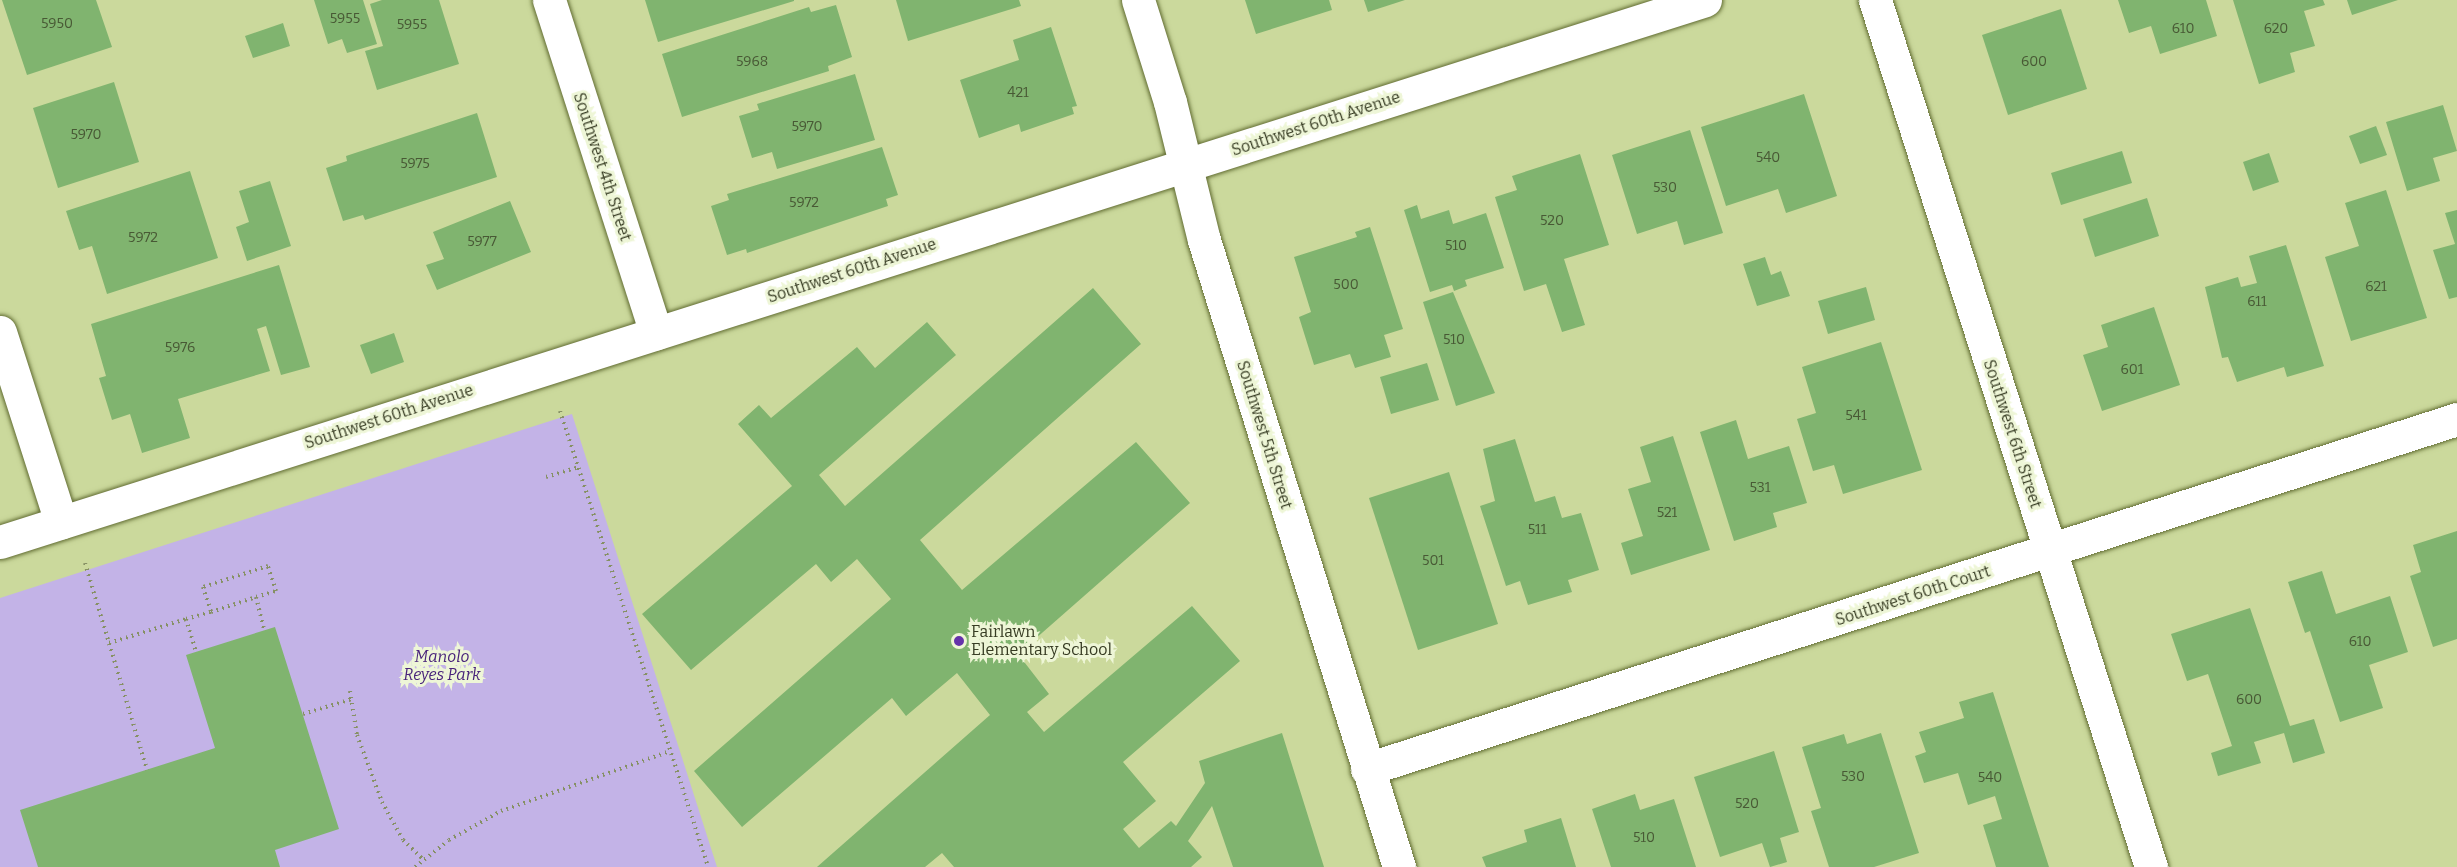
<!DOCTYPE html>
<style>
body{margin:0}
#map{position:relative;width:2457px;height:867px;overflow:hidden;background:#cbd99c;font-family:Bitter,serif}
div>[style]{position:absolute}
.green>*{inset:0;background:#c3b3e7}
.building>*{inset:0;background:#80b46f}
.path>*{height:4px;margin-top:-2px;transform-origin:0;background:repeating-linear-gradient(90deg,#869064 0 1.5px,transparent 0 6px)}
.roads{filter:drop-shadow(0 0 2px #616c32) drop-shadow(0 0 2px #616c32)}
.minor>*{height:33px;margin:-16.5px;padding:0 16.5px;transform-origin:16.5px;border-radius:16.5px;background:#fff}
.dots>*{width:16px;height:16px;translate:-50% -50%;box-sizing:border-box;border:3px solid #eef6d7;border-radius:50%}
span{translate:-50% -50%;white-space:nowrap;text-align:center;line-height:1.15;-webkit-text-stroke:6px #eef6d7;paint-order:stroke}
.number-label{font-size:14px;color:#485935}
.number-label span{-webkit-text-stroke-width:0}
.street-label{font-size:16px;color:#363b22}
.poi-label{font-size:16px;color:#363b22}
.left{translate:0 -50%;text-align:left}
.park-label{font-size:16px;color:#49247b;font-style:italic}
</style>
<div id="map">
<div class="green">
<div style="clip-path:polygon(572px 414px,717px 867px,0 867px,0 598px)"></div>
</div>
<div class="building">
<div style="clip-path:polygon(2px 0,96px 0,112px 47px,27px 75px)"></div>
<div style="clip-path:polygon(314px 0,363px 0,377px 44px,347px 53px,342px 39px,328px 44px)"></div>
<div style="clip-path:polygon(382px 0,439px 0,459px 64px,377px 90px,365px 51px,383px 46px,370px 4px)"></div>
<div style="clip-path:polygon(645px 0,794px 0,794px 1px,658px 42px)"></div>
<div style="clip-path:polygon(896px 0,1019px 0,1021px 6px,908px 41px)"></div>
<div style="clip-path:polygon(1245px 0,1329px 0,1332px 10px,1256px 34px)"></div>
<div style="clip-path:polygon(1364px 0,1405px 0,1368px 12px)"></div>
<div style="clip-path:polygon(2118px 0,2206px 0,2217px 36px,2160px 54px,2151px 26px,2129px 33px)"></div>
<div style="clip-path:polygon(2233px 0,2323px 0,2325px 5px,2304px 11px,2315px 46px,2290px 53px,2295px 72px,2259px 84px)"></div>
<div style="clip-path:polygon(2347px 0,2398px 0,2352px 15px)"></div>
<div style="clip-path:polygon(836px 5px,852px 57px,828px 66px,829px 71px,682px 117px,662px 54px,809px 7px,811px 12px)"></div>
<div style="clip-path:polygon(2061px 9px,2087px 89px,2008px 115px,1982px 35px)"></div>
<div style="clip-path:polygon(283px 23px,290px 46px,253px 58px,245px 36px)"></div>
<div style="clip-path:polygon(1051px 27px,1077px 106px,1072px 107px,1074px 114px,1021px 132px,1019px 124px,979px 138px,960px 80px,1019px 60px,1013px 40px)"></div>
<div style="clip-path:polygon(855px 74px,875px 140px,777px 169px,772px 152px,752px 158px,739px 116px,759px 110px,757px 104px)"></div>
<div style="clip-path:polygon(114px 82px,139px 162px,58px 188px,33px 108px)"></div>
<div style="clip-path:polygon(1804px 94px,1837px 196px,1786px 213px,1778px 189px,1726px 206px,1701px 127px)"></div>
<div style="clip-path:polygon(2443px 105px,2457px 151px,2433px 158px,2440px 181px,2407px 191px,2386px 122px)"></div>
<div style="clip-path:polygon(477px 113px,497px 177px,365px 220px,363px 215px,343px 221px,326px 168px,347px 161px,346px 156px)"></div>
<div style="clip-path:polygon(2376px 126px,2387px 155px,2360px 164px,2349px 136px)"></div>
<div style="clip-path:polygon(1690px 130px,1723px 233px,1684px 245px,1677px 221px,1637px 234px,1612px 155px)"></div>
<div style="clip-path:polygon(882px 147px,898px 195px,886px 199px,888px 206px,747px 253px,746px 249px,727px 255px,711px 206px,729px 200px,727px 194px)"></div>
<div style="clip-path:polygon(2122px 151px,2132px 183px,2061px 205px,2051px 173px)"></div>
<div style="clip-path:polygon(2269px 153px,2279px 182px,2253px 191px,2243px 162px)"></div>
<div style="clip-path:polygon(1580px 154px,1609px 245px,1564px 259px,1585px 325px,1562px 332px,1546px 284px,1524px 291px,1495px 197px,1517px 190px,1512px 176px)"></div>
<div style="clip-path:polygon(190px 171px,218px 258px,107px 294px,92px 246px,79px 250px,66px 211px)"></div>
<div style="clip-path:polygon(270px 181px,291px 246px,247px 261px,236px 227px,249px 222px,239px 191px)"></div>
<div style="clip-path:polygon(2386px 190px,2427px 318px,2351px 341px,2325px 257px,2359px 246px,2345px 203px)"></div>
<div style="clip-path:polygon(2147px 198px,2159px 236px,2095px 257px,2083px 219px)"></div>
<div style="clip-path:polygon(510px 201px,531px 252px,437px 290px,426px 265px,444px 259px,433px 232px)"></div>
<div style="clip-path:polygon(1417px 205px,1421px 219px,1449px 210px,1453px 224px,1486px 213px,1504px 268px,1465px 280px,1467px 286px,1454px 291px,1452px 285px,1430px 292px,1404px 210px)"></div>
<div style="clip-path:polygon(2457px 210px,2457px 297px,2449px 299px,2433px 250px,2455px 244px,2445px 213px)"></div>
<div style="clip-path:polygon(1370px 227px,1403px 329px,1384px 335px,1391px 357px,1355px 368px,1350px 354px,1314px 365px,1299px 317px,1311px 312px,1294px 257px,1357px 237px,1355px 232px)"></div>
<div style="clip-path:polygon(2286px 245px,2324px 366px,2287px 377px,2284px 367px,2237px 382px,2228px 357px,2222px 358px,2205px 287px,2238px 277px,2241px 287px,2257px 283px,2249px 256px)"></div>
<div style="clip-path:polygon(1765px 257px,1771px 275px,1781px 271px,1790px 296px,1757px 306px,1743px 264px)"></div>
<div style="clip-path:polygon(279px 265px,310px 367px,281px 375px,266px 326px,257px 329px,270px 371px,178px 399px,190px 438px,142px 453px,130px 414px,112px 420px,99px 378px,106px 376px,91px 324px)"></div>
<div style="clip-path:polygon(1866px 287px,1875px 320px,1828px 334px,1818px 301px)"></div>
<div style="clip-path:polygon(1093px 288px,1141px 344px,920px 540px,962px 590px,1136px 442px,1190px 503px,1018px 654px,1049px 694px,1027px 712px,1044px 732px,1192px 606px,1240px 661px,1123px 762px,1156px 801px,1123px 829px,1139px 848px,1171px 821px,1176px 826px,1205px 783px,1199px 761px,1282px 733px,1324px 867px,1233px 867px,1212px 806px,1188px 841px,1202px 857px,1191px 867px,954px 867px,942px 853px,925px 867px,817px 867px,990px 715px,957px 673px,906px 716px,892px 698px,742px 827px,694px 771px,891px 599px,857px 559px,831px 582px,816px 564px,691px 670px,642px 614px,792px 486px,738px 424px,759px 405px,771px 418px,857px 347px,875px 368px,927px 322px,956px 355px,819px 475px,845px 506px)"></div>
<div style="clip-path:polygon(1453px 292px,1495px 393px,1456px 406px,1423px 302px)"></div>
<div style="clip-path:polygon(2154px 307px,2180px 385px,2102px 411px,2083px 355px,2108px 347px,2101px 325px)"></div>
<div style="clip-path:polygon(394px 333px,404px 362px,371px 374px,360px 345px)"></div>
<div style="clip-path:polygon(1881px 342px,1922px 470px,1843px 494px,1834px 465px,1813px 471px,1797px 419px,1816px 413px,1802px 367px)"></div>
<div style="clip-path:polygon(1427px 363px,1439px 400px,1391px 414px,1380px 377px)"></div>
<div style="clip-path:polygon(1736px 420px,1748px 459px,1789px 446px,1807px 503px,1773px 513px,1777px 527px,1734px 541px,1700px 432px)"></div>
<div style="clip-path:polygon(1673px 436px,1710px 550px,1631px 575px,1621px 543px,1643px 536px,1628px 489px,1651px 482px,1640px 447px)"></div>
<div style="clip-path:polygon(1515px 439px,1535px 502px,1555px 496px,1562px 518px,1581px 513px,1599px 570px,1568px 580px,1572px 592px,1528px 605px,1520px 581px,1506px 586px,1480px 506px,1495px 501px,1483px 449px)"></div>
<div style="clip-path:polygon(1449px 472px,1498px 624px,1418px 650px,1369px 498px)"></div>
<div style="clip-path:polygon(2457px 531px,2457px 639px,2433px 647px,2410px 576px,2421px 572px,2413px 545px)"></div>
<div style="clip-path:polygon(2322px 571px,2336px 614px,2390px 596px,2408px 652px,2369px 665px,2383px 708px,2340px 722px,2310px 631px,2305px 633px,2288px 582px)"></div>
<div style="clip-path:polygon(2250px 608px,2290px 726px,2314px 719px,2325px 753px,2293px 763px,2284px 733px,2254px 742px,2261px 763px,2218px 776px,2211px 753px,2232px 746px,2208px 674px,2187px 681px,2171px 634px)"></div>
<div style="clip-path:polygon(275px 627px,339px 829px,275px 850px,280px 867px,38px 867px,20px 810px,215px 748px,186px 655px)"></div>
<div style="clip-path:polygon(1993px 692px,2049px 867px,1996px 867px,1983px 825px,2002px 819px,1995px 796px,1968px 805px,1958px 773px,1924px 783px,1915px 756px,1926px 752px,1919px 732px,1964px 718px,1959px 702px)"></div>
<div style="clip-path:polygon(1881px 733px,1919px 853px,1874px 867px,1829px 867px,1811px 811px,1821px 808px,1802px 747px,1844px 734px,1847px 744px)"></div>
<div style="clip-path:polygon(1774px 751px,1799px 832px,1780px 838px,1787px 862px,1770px 867px,1762px 843px,1720px 857px,1694px 777px)"></div>
<div style="clip-path:polygon(1635px 794px,1640px 810px,1674px 799px,1696px 867px,1611px 867px,1592px 809px)"></div>
<div style="clip-path:polygon(1561px 818px,1576px 867px,1486px 867px,1482px 857px,1527px 842px,1524px 830px)"></div>
</div>
<div class="path">
<div style="left:560px;top:411px;width:479px;rotate:72deg"></div>
<div style="left:546px;top:477px;width:34px;rotate:-17deg"></div>
<div style="left:85px;top:563px;width:216px;rotate:73.3deg"></div>
<div style="left:256px;top:597px;width:34px;rotate:76deg"></div>
<div style="left:186px;top:619px;width:34px;rotate:73deg"></div>
<div style="left:109px;top:643px;width:81px;rotate:-17.3deg"></div>
<div style="left:186px;top:619px;width:26px;rotate:-16deg"></div>
<div style="left:211px;top:612px;width:47px;rotate:-18.4deg"></div>
<div style="left:256px;top:597px;width:21px;rotate:-17deg"></div>
<div style="left:276px;top:591px;width:26px;rotate:-108deg"></div>
<div style="left:268px;top:566px;width:68px;rotate:162.1deg"></div>
<div style="left:203px;top:587px;width:26px;rotate:72deg"></div>
<div style="left:350px;top:691px;width:45px;rotate:81deg"></div>
<div style="left:357px;top:735px;width:72px;rotate:69.5deg"></div>
<div style="left:382px;top:802px;width:43px;rotate:61.1deg"></div>
<div style="left:403px;top:840px;width:29px;rotate:44deg"></div>
<div style="left:303px;top:714px;width:51px;rotate:-17deg"></div>
<div style="left:415px;top:867px;width:43px;rotate:-38.5deg"></div>
<div style="left:449px;top:840px;width:60px;rotate:-29.1deg"></div>
<div style="left:501px;top:811px;width:179px;rotate:-19.5deg"></div>
</div>
<div class="roads">
<div class="minor">
<div style="left:549px;top:0;width:350px;rotate:72.2deg"></div>
<div style="left:1138px;top:0;width:107px;rotate:72.6deg"></div>
<div style="left:1170px;top:102px;width:142px;rotate:76.2deg"></div>
<div style="left:1204px;top:240px;width:657px;rotate:72.72deg"></div>
<div style="left:1875px;top:0;width:910px;rotate:72.34deg"></div>
<div style="left:0;top:332px;width:200px;rotate:72.2deg"></div>
<div style="left:0;top:542px;width:1789px;rotate:-17.63deg"></div>
<div style="left:1367px;top:769px;width:1145px;rotate:-17.8deg"></div>
</div>
</div>
<div class="dots">
<div style="left:959px;top:641px;background:#6533aa"></div>
</div>
<div class="number-label">
<span style="left:345px;top:19px">5955</span>
<span style="left:57px;top:24px">5950</span>
<span style="left:412px;top:25px">5955</span>
<span style="left:2183px;top:29px">610</span>
<span style="left:2276px;top:29px">620</span>
<span style="left:752px;top:62px">5968</span>
<span style="left:2034px;top:62px">600</span>
<span style="left:1018px;top:93px">421</span>
<span style="left:807px;top:127px">5970</span>
<span style="left:86px;top:135px">5970</span>
<span style="left:1768px;top:158px">540</span>
<span style="left:415px;top:164px">5975</span>
<span style="left:1665px;top:188px">530</span>
<span style="left:804px;top:203px">5972</span>
<span style="left:1552px;top:221px">520</span>
<span style="left:143px;top:238px">5972</span>
<span style="left:482px;top:242px">5977</span>
<span style="left:1456px;top:246px">510</span>
<span style="left:1346px;top:285px">500</span>
<span style="left:2376px;top:287px">621</span>
<span style="left:2257px;top:302px">611</span>
<span style="left:1454px;top:340px">510</span>
<span style="left:180px;top:348px">5976</span>
<span style="left:2132px;top:370px">601</span>
<span style="left:1856px;top:416px">541</span>
<span style="left:1760px;top:488px">531</span>
<span style="left:1667px;top:513px">521</span>
<span style="left:1537px;top:530px">511</span>
<span style="left:1433px;top:561px">501</span>
<span style="left:2360px;top:642px">610</span>
<span style="left:2249px;top:700px">600</span>
<span style="left:1853px;top:777px">530</span>
<span style="left:1990px;top:778px">540</span>
<span style="left:1747px;top:804px">520</span>
<span style="left:1644px;top:838px">510</span>
</div>
<div class="street-label">
<span style="left:1316px;top:124px;rotate:-18deg">Southwest 60th Avenue</span>
<span style="left:602px;top:167px;rotate:72deg">Southwest 4th Street</span>
<span style="left:852px;top:271px;rotate:-18deg">Southwest 60th Avenue</span>
<span style="left:389px;top:417px;rotate:-18deg">Southwest 60th Avenue</span>
<span style="left:2012px;top:434px;rotate:72deg">Southwest 6th Street</span>
<span style="left:1264px;top:435px;rotate:73deg">Southwest 5th Street</span>
<span style="left:1913px;top:596px;rotate:-18deg">Southwest 60th Court</span>
</div>
<div class="poi-label">
<span class="left" style="left:971px;top:641px">Fairlawn<br>Elementary School</span>
</div>
<div class="park-label">
<span style="left:442px;top:666px">Manolo<br>Reyes Park</span>
</div>
</div>
